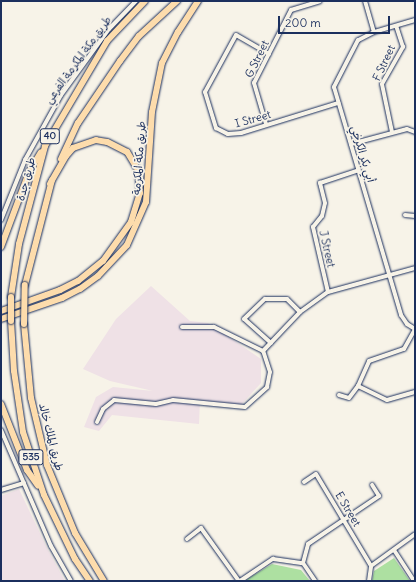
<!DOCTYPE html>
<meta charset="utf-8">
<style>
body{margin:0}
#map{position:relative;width:416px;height:582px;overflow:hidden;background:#f7f3e8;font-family:Delius,"Playpen Sans Arabic",sans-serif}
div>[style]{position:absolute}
.built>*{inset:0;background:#efe1e6}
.green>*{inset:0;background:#ade0a1}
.roads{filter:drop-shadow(0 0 1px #1b2f5e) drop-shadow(0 0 1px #1b2f5e)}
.minor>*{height:4px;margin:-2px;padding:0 2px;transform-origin:2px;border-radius:2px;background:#f7f3e8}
.highway>*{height:6px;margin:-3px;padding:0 3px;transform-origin:3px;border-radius:3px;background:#fddcac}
.bridges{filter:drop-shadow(0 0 1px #1b2f5e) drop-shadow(0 0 1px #1b2f5e)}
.highway-bridge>*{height:6px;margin:-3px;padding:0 3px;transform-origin:3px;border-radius:3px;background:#fddcac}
span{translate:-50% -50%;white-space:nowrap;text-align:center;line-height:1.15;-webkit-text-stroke:3.5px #f7f3e8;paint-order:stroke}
.shield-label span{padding:1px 3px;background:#f7f3e8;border:1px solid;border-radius:3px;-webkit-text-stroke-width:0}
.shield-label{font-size:10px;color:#1b2f5e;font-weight:700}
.street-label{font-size:11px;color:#1b2f5e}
.frame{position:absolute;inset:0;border:2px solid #1b2f5e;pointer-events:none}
.scale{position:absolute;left:278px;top:16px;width:112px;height:18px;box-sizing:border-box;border:2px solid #1b2f5e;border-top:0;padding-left:5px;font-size:12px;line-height:14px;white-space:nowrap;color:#1b2f5e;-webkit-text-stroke:3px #f7f3e8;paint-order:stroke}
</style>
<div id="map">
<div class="built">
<div style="clip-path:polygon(151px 286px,190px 321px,208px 323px,261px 359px,261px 383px,241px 405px,200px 400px,199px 424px,112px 415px,99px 431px,84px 427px,96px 397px,113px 387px,153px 391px,110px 381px,83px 369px,116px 319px)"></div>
<div style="clip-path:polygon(19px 489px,48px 550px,65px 581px,1px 581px,1px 496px)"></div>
</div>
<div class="green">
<div style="clip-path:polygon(394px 558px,410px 581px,372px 581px,374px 571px)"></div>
<div style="clip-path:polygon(272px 564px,301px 570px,310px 581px,244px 581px)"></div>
</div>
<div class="roads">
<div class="minor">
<div style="left:365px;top:1px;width:32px;rotate:74deg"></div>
<div style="left:415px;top:20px;width:43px;rotate:163.7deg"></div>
<div style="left:374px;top:32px;width:18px;rotate:153deg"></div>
<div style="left:358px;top:40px;width:53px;rotate:117.1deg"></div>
<div style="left:334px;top:87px;width:238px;rotate:73.6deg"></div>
<div style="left:401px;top:315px;width:11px;rotate:56deg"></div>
<div style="left:407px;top:324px;width:9px;rotate:32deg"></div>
<div style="left:269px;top:54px;width:38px;rotate:-150deg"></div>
<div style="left:236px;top:35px;width:65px;rotate:118.5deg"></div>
<div style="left:205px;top:92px;width:38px;rotate:73deg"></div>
<div style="left:216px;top:128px;width:13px;rotate:27deg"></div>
<div style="left:228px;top:134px;width:13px;rotate:-4deg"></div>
<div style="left:241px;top:133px;width:102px;rotate:-17.2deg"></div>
<div style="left:266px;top:124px;width:43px;rotate:-106.3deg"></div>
<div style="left:254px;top:83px;width:82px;rotate:-63.1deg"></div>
<div style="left:291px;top:10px;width:30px;rotate:-17deg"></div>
<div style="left:392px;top:132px;width:49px;rotate:-101.8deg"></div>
<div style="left:382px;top:84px;width:43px;rotate:-60.4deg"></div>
<div style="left:403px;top:47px;width:22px;rotate:-108deg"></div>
<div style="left:351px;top:144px;width:58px;rotate:-15deg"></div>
<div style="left:407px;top:129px;width:9px;rotate:21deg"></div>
<div style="left:405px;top:215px;width:10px;rotate:6deg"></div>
<div style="left:1px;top:220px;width:65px;rotate:-68.2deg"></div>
<div style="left:25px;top:160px;width:74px;rotate:-61deg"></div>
<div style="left:61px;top:95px;width:82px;rotate:-54deg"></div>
<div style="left:109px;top:29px;width:39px;rotate:-46deg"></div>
<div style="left:328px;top:292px;width:67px;rotate:-103deg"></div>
<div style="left:313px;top:227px;width:14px;rotate:-51deg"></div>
<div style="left:322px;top:216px;width:13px;rotate:-77deg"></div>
<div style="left:325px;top:203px;width:21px;rotate:-104deg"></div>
<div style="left:320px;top:183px;width:41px;rotate:-18.4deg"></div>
<div style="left:271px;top:343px;width:36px;rotate:-138deg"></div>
<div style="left:244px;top:319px;width:29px;rotate:-44deg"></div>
<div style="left:265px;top:299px;width:22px"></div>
<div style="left:287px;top:299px;width:18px;rotate:45deg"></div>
<div style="left:263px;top:351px;width:54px;rotate:-46.5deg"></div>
<div style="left:300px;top:312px;width:34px;rotate:-36deg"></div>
<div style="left:328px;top:292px;width:90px;rotate:-15.4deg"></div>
<div style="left:358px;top:386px;width:32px;rotate:26deg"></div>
<div style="left:387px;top:400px;width:29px;rotate:-16deg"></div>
<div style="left:339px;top:395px;width:10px;rotate:17deg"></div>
<div style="left:349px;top:398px;width:15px;rotate:-53deg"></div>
<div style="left:358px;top:386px;width:27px;rotate:-66deg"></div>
<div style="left:369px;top:361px;width:37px;rotate:-19deg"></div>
<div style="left:404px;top:349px;width:23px;rotate:-61deg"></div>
<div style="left:97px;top:422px;width:14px;rotate:-65deg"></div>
<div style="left:103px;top:409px;width:14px;rotate:-39deg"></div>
<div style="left:114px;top:400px;width:42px;rotate:5.4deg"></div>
<div style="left:156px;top:404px;width:17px;rotate:-13deg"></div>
<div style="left:173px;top:400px;width:72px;rotate:5.6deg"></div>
<div style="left:245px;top:407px;width:30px;rotate:-42deg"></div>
<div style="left:267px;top:387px;width:15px;rotate:-79deg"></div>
<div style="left:270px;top:372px;width:22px;rotate:-108deg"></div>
<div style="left:263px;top:351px;width:55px;rotate:-153.9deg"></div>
<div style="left:214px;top:327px;width:32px;rotate:180deg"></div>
<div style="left:1px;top:430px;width:126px;rotate:66.7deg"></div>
<div style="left:51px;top:546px;width:40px;rotate:60.3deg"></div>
<div style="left:304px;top:482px;width:14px;rotate:-34deg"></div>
<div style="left:316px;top:474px;width:107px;rotate:59.1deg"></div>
<div style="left:1px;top:490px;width:24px;rotate:-17deg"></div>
<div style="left:187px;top:539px;width:18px;rotate:-38deg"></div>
<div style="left:201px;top:528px;width:65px;rotate:54.4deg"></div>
<div style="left:394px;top:550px;width:37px;rotate:57deg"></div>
<div style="left:303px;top:563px;width:20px;rotate:-75deg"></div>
<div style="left:308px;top:544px;width:86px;rotate:-34.1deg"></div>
<div style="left:379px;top:496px;width:13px;rotate:-122deg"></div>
<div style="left:240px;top:581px;width:40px;rotate:-34deg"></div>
<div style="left:273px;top:559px;width:30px;rotate:8deg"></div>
<div style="left:303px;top:563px;width:22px;rotate:56deg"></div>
<div style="left:369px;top:581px;width:15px;rotate:-82deg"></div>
<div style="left:371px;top:566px;width:54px;rotate:-36deg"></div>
</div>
<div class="highway">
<div style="left:61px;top:159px;width:40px;rotate:-65deg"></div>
<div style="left:78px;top:123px;width:75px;rotate:-55.9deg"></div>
<div style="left:120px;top:61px;width:31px;rotate:-53deg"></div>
<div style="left:139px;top:36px;width:52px;rotate:-42.6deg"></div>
<div style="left:1px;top:247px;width:80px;rotate:-69.5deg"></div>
<div style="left:29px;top:172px;width:23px;rotate:-59deg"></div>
<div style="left:25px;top:285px;width:108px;rotate:-75.6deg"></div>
<div style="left:11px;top:297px;width:54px;rotate:-81.4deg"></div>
<div style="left:19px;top:244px;width:101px;rotate:-75.1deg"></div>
<div style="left:45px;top:146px;width:122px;rotate:-59.4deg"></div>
<div style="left:107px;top:41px;width:55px;rotate:-46.5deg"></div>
<div style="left:1px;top:311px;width:63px;rotate:-19.6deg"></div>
<div style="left:60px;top:290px;width:20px;rotate:-27deg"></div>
<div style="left:78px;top:281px;width:32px;rotate:-39deg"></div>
<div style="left:103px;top:261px;width:48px;rotate:-54.3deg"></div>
<div style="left:131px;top:222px;width:30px;rotate:-73deg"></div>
<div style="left:140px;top:193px;width:23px;rotate:-95deg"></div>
<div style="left:138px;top:170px;width:21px;rotate:-121deg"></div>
<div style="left:127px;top:152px;width:22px;rotate:-153deg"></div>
<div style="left:107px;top:142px;width:11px;rotate:-170deg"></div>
<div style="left:96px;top:140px;width:24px;rotate:161deg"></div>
<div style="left:73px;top:148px;width:11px;rotate:131deg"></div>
<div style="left:66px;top:156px;width:32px;rotate:120deg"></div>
<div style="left:1px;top:319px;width:65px;rotate:-19deg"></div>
<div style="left:62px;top:298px;width:20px;rotate:-27deg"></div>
<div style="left:80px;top:289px;width:22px;rotate:-36deg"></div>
<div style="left:98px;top:276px;width:42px;rotate:-46.9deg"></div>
<div style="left:127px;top:245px;width:47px;rotate:-66.2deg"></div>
<div style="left:146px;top:202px;width:90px;rotate:-86.2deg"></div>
<div style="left:152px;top:112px;width:50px;rotate:-78.5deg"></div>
<div style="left:162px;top:63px;width:35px;rotate:-63deg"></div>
<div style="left:178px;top:32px;width:37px;rotate:-57deg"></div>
<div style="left:11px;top:321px;width:50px;rotate:86.6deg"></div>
<div style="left:14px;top:371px;width:62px;rotate:81.6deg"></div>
<div style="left:23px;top:432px;width:66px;rotate:71.6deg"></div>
<div style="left:44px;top:495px;width:71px;rotate:64.2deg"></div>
<div style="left:75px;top:559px;width:27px;rotate:56deg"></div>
<div style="left:24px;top:324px;width:74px;rotate:84.6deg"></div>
<div style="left:31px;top:398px;width:69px;rotate:76.6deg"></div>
<div style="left:47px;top:465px;width:74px;rotate:67.6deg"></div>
<div style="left:75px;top:533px;width:56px;rotate:58.9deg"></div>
<div style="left:1px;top:404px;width:71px;rotate:68.5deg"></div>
<div style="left:27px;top:470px;width:19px;rotate:55deg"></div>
</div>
</div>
<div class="bridges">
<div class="highway-bridge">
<div style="left:11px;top:321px;width:24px;rotate:-90deg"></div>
<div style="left:24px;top:324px;width:39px;rotate:-89deg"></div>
</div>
</div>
<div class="shield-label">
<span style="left:50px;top:136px">40</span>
<span style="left:31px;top:457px">535</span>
</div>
<div class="street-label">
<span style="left:257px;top:59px;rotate:-64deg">G Street</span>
<span style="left:78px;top:60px;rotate:-54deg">طريق مكة المكرمة الفرعي</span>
<span style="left:384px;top:63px;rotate:-65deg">F Street</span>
<span style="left:253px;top:119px;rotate:-16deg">I Street</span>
<span style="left:363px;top:154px;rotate:73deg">أبي بكر الكرخي</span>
<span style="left:139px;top:158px;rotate:-86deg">طريق مكة المكرمة</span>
<span style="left:26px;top:179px;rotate:-75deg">طريق جدة</span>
<span style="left:327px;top:249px;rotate:77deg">J Street</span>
<span style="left:51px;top:437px;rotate:76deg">طريق الملك خالد</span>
<span style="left:348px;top:509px;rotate:59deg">E Street</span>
</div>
<div class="frame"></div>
<div class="scale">200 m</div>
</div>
